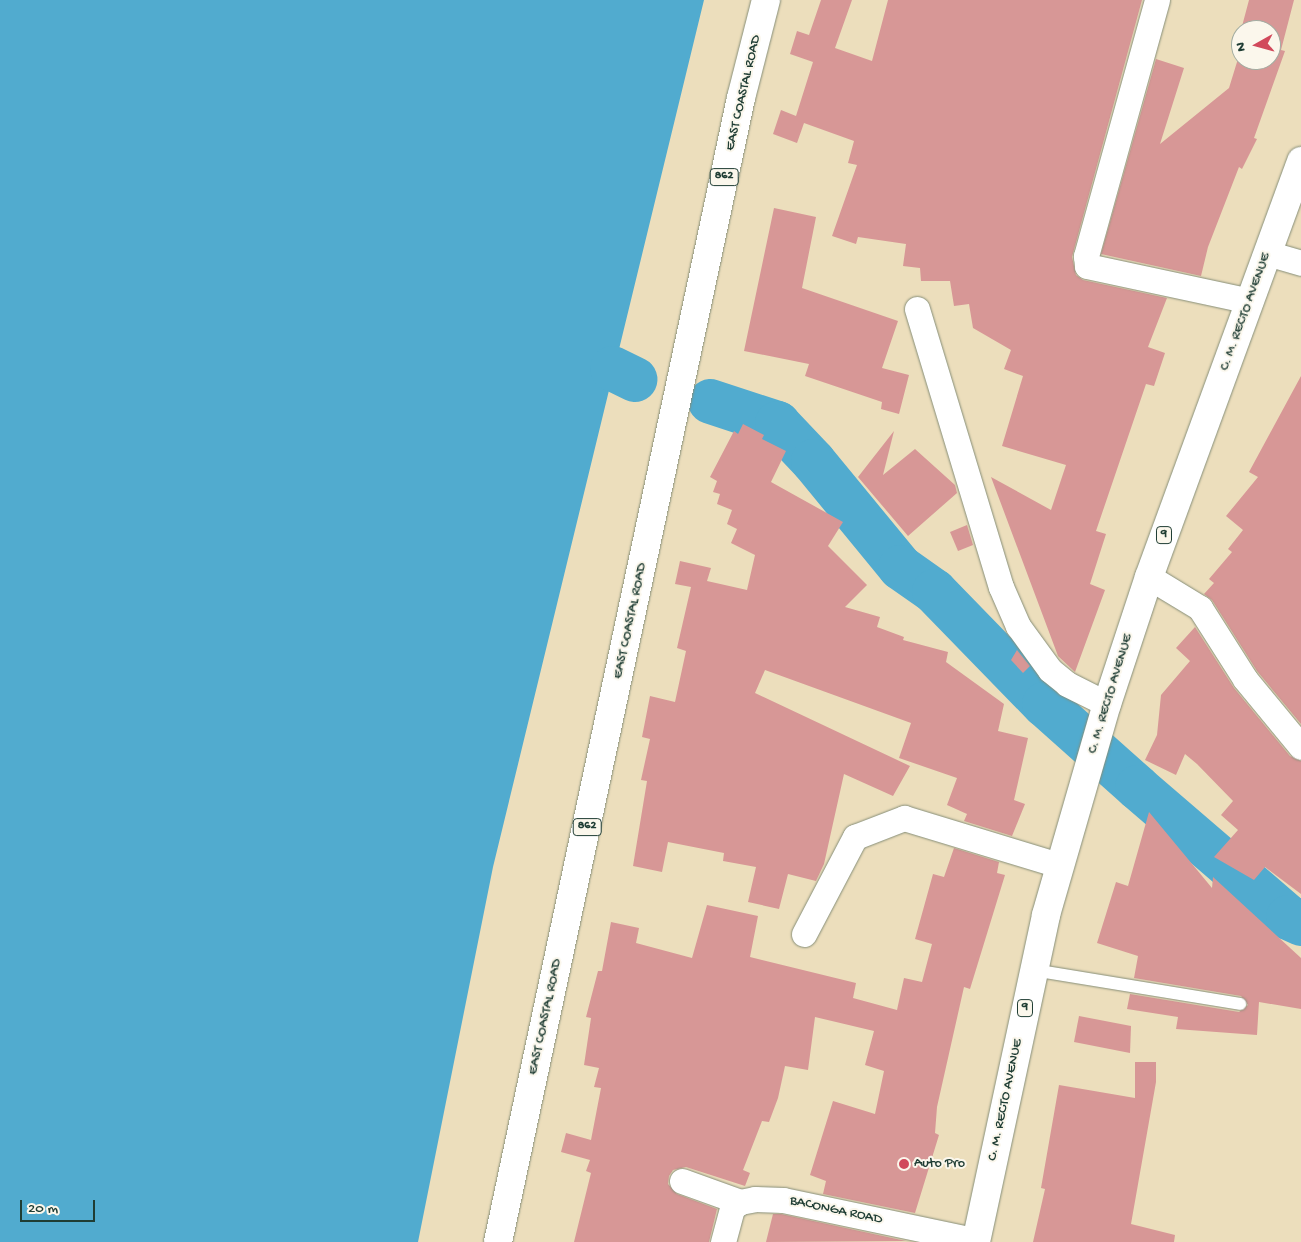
<!DOCTYPE html>
<style>
body{margin:0}
#map{position:relative;width:1301px;height:1242px;overflow:hidden;background:#ecdebc;font-family:"Gochi Hand",sans-serif}
div>[style]{position:absolute}
.water>*{inset:0;background:#51abcf}
.river>*{height:45px;margin:-22.5px;padding:0 22.5px;transform-origin:22.5px;border-radius:22.5px;background:#51abcf}
.building>*{inset:0;background:#d79796}
.roads{filter:drop-shadow(0 0 1px #868e78) drop-shadow(0 0 1px #868e78)}
.lane>*{height:12px;margin:-6px;padding:0 6px;transform-origin:6px;border-radius:6px;background:#fff}
.street>*{height:25px;margin:-12.5px;padding:0 12.5px;transform-origin:12.5px;border-radius:12.5px;background:#fff}
.primary>*{height:28px;margin:-14px;padding:0 14px;transform-origin:14px;border-radius:14px;background:#fff}
.highway>*{height:28px;margin:-14px;padding:0 14px;transform-origin:14px;border-radius:14px;background:#fff}
.dots>*{width:14px;height:14px;translate:-50% -50%;box-sizing:border-box;border:2px solid #fbf7ec;border-radius:50%}
span{translate:-50% -50%;white-space:nowrap;text-align:center;line-height:1.15;-webkit-text-stroke:4px #fbf7ec;paint-order:stroke}
.shield-label span{padding:1px 4px;background:#fbf7ec;border:1px solid;border-radius:4px;-webkit-text-stroke-width:0}
.shield-label{font-size:12px;color:#1f3d34;font-weight:700}
.street-label{font-size:14px;color:#1f3d34}
.poi-label{font-size:14px;color:#1f3d34}
.left{translate:0 -50%;text-align:left}
.north{position:absolute;left:1231px;top:20px;width:50px;height:50px;box-sizing:border-box;background:#fbf7ec;border:1px solid #a3ada2;border-radius:50%;rotate:263deg;font-size:14px;font-weight:700;line-height:20px;text-align:center;color:#1f3d34}
.north::after{content:'';display:block;margin:auto;width:18px;height:22px;background:#d1495b;clip-path:polygon(50% 0,100% 100%,50% 72%,0 100%)}
.scale{position:absolute;left:20px;top:1200px;width:75px;height:22px;box-sizing:border-box;border:2px solid #1f3d34;border-top:0;padding-left:6px;font-size:15px;line-height:18px;white-space:nowrap;color:#1f3d34;-webkit-text-stroke:4px #fbf7ec;paint-order:stroke}
</style>
<div id="map">
<div class="water">
<div style="clip-path:polygon(0 0,704px 0,493px 867px,418px 1242px,0 1242px)"></div>
</div>
<div class="river">
<div style="left:612px;top:368px;width:25px;rotate:26deg"></div>
<div style="left:710px;top:401px;width:71px;rotate:18.2deg"></div>
<div style="left:777px;top:423px;width:52px;rotate:46.5deg"></div>
<div style="left:813px;top:461px;width:137px;rotate:50.6deg"></div>
<div style="left:900px;top:567px;width:42px;rotate:35.2deg"></div>
<div style="left:934px;top:591px;width:158px;rotate:45.8deg"></div>
<div style="left:1044px;top:704px;width:125px;rotate:41.7deg"></div>
<div style="left:1137px;top:787px;width:199px;rotate:40.7deg"></div>
<div style="left:1288px;top:917px;width:14px;rotate:25deg"></div>
</div>
<div class="building">
<div style="clip-path:polygon(821px 0,852px 0,835px 48px,872px 61px,888px 0,1142px 0,1072px 257px,1076px 275px,1083px 280px,1167px 298px,1148px 347px,1165px 353px,1154px 386px,1146px 384px,1096px 531px,1106px 534px,1090px 584px,1105px 590px,1075px 672px,1058px 656px,991px 477px,1051px 510px,1066px 465px,1002px 446px,1023px 376px,1004px 369px,1011px 350px,973px 328px,969px 304px,954px 306px,950px 281px,921px 281px,920px 268px,903px 266px,906px 244px,858px 237px,856px 244px,832px 236px,857px 165px,848px 163px,854px 141px,804px 123px,797px 143px,773px 134px,781px 110px,796px 116px,813px 62px,790px 54px,797px 31px,809px 35px)"></div>
<div style="clip-path:polygon(1249px 0,1294px 0,1281px 50px,1285px 51px,1254px 138px,1257px 139px,1242px 169px,1239px 167px,1208px 247px,1201px 276px,1101px 254px,1156px 59px,1184px 68px,1160px 144px,1229px 88px,1241px 49px,1241px 60px,1271px 60px,1271px 30px,1241px 30px)"></div>
<div style="clip-path:polygon(774px 208px,816px 217px,802px 288px,898px 321px,882px 368px,909px 375px,899px 414px,881px 409px,882px 402px,805px 376px,809px 364px,744px 351px)"></div>
<div style="clip-path:polygon(1301px 376px,1301px 724px,1257px 671px,1212px 600px,1204px 594px,1214px 583px,1209px 579px,1232px 552px,1228px 549px,1243px 530px,1226px 516px,1258px 477px,1249px 472px)"></div>
<div style="clip-path:polygon(743px 424px,764px 435px,762px 439px,786px 451px,771px 482px,843px 522px,828px 546px,867px 585px,845px 607px,880px 617px,877px 627px,904px 637px,903px 640px,948px 652px,946px 662px,1004px 704px,998px 731px,1028px 738px,1014px 800px,1025px 804px,1012px 836px,964px 821px,967px 814px,947px 805px,957px 778px,899px 758px,911px 723px,765px 670px,755px 693px,910px 766px,893px 796px,844px 774px,824px 864px,816px 881px,788px 874px,779px 909px,748px 902px,756px 867px,723px 861px,724px 853px,668px 842px,662px 872px,633px 866px,647px 781px,641px 780px,650px 739px,642px 737px,650px 696px,675px 702px,686px 651px,677px 648px,691px 587px,675px 584px,680px 561px,711px 568px,707px 581px,747px 590px,755px 555px,731px 543px,737px 529px,727px 524px,732px 510px,717px 504px,720px 494px,713px 492px,717px 481px,710px 477px,734px 431px,738px 434px)"></div>
<div style="clip-path:polygon(894px 431px,883px 475px,915px 449px,955px 485px,957px 493px,908px 536px,858px 477px)"></div>
<div style="clip-path:polygon(967px 525px,973px 545px,958px 551px,950px 532px)"></div>
<div style="clip-path:polygon(1195px 627px,1234px 688px,1290px 756px,1301px 761px,1301px 894px,1265px 867px,1254px 880px,1214px 857px,1238px 830px,1221px 815px,1233px 801px,1197px 764px,1185px 754px,1176px 775px,1145px 760px,1157px 735px,1161px 695px,1190px 661px,1176px 648px)"></div>
<div style="clip-path:polygon(1017px 650px,1030px 666px,1023px 673px,1011px 660px)"></div>
<div style="clip-path:polygon(1149px 812px,1212px 888px,1213px 877px,1301px 958px,1301px 1009px,1259px 1002px,1257px 1035px,1176px 1029px,1178px 1017px,1127px 1009px,1130px 994px,1239px 1012px,1248px 1005px,1241px 996px,1134px 978px,1138px 956px,1097px 943px,1116px 882px,1128px 886px)"></div>
<div style="clip-path:polygon(954px 848px,999px 862px,997px 873px,1005px 875px,970px 989px,964px 987px,937px 1107px,935px 1133px,939px 1135px,915px 1213px,823px 1194px,826px 1181px,810px 1175px,833px 1101px,875px 1114px,884px 1071px,865px 1065px,874px 1031px,815px 1017px,808px 1070px,785px 1066px,778px 1098px,769px 1122px,762px 1121px,743px 1170px,750px 1173px,745px 1186px,686px 1167px,673px 1170px,669px 1176px,668px 1184px,677px 1194px,717px 1209px,709px 1242px,574px 1242px,591px 1173px,586px 1171px,590px 1160px,561px 1152px,566px 1133px,591px 1140px,601px 1088px,594px 1087px,599px 1068px,584px 1065px,591px 1018px,586px 1017px,598px 971px,602px 971px,611px 922px,639px 928px,636px 943px,692px 958px,707px 905px,758px 916px,750px 957px,856px 983px,853px 998px,897px 1010px,904px 978px,922px 982px,932px 944px,915px 939px,933px 874px,944px 877px)"></div>
<div style="clip-path:polygon(1079px 1016px,1131px 1026px,1130px 1053px,1074px 1042px)"></div>
<div style="clip-path:polygon(1135px 1062px,1156px 1062px,1156px 1082px,1131px 1224px,1175px 1235px,1174px 1242px,1033px 1242px,1045px 1189px,1041px 1188px,1059px 1085px,1135px 1098px)"></div>
<div style="clip-path:polygon(773px 1214px,781px 1214px,906px 1241px,766px 1242px)"></div>
</div>
<div class="roads">
<div class="lane">
<div style="left:1033px;top:970px;width:210px;rotate:9.3deg"></div>
</div>
<div class="street">
<div style="left:1157px;top:0;width:266px;rotate:105.5deg"></div>
<div style="left:1086px;top:256px;width:10px;rotate:84deg"></div>
<div style="left:1087px;top:266px;width:167px;rotate:12.1deg"></div>
<div style="left:1267px;top:253px;width:35px;rotate:16deg"></div>
<div style="left:917px;top:309px;width:290px;rotate:73.2deg"></div>
<div style="left:1001px;top:587px;width:43px;rotate:66.4deg"></div>
<div style="left:1018px;top:626px;width:54px;rotate:54deg"></div>
<div style="left:1050px;top:670px;width:22px;rotate:39deg"></div>
<div style="left:1067px;top:684px;width:45px;rotate:26.6deg"></div>
<div style="left:1149px;top:577px;width:60px;rotate:31.3deg"></div>
<div style="left:1200px;top:608px;width:84px;rotate:57.6deg"></div>
<div style="left:1245px;top:679px;width:88px;rotate:50.5deg"></div>
<div style="left:804px;top:934px;width:110px;rotate:-62.3deg"></div>
<div style="left:855px;top:837px;width:53px;rotate:-21.2deg"></div>
<div style="left:904px;top:818px;width:162px;rotate:16.9deg"></div>
<div style="left:682px;top:1181px;width:62px;rotate:19.9deg"></div>
<div style="left:723px;top:1242px;width:35px;rotate:-75deg"></div>
<div style="left:732px;top:1208px;width:10px;rotate:-37deg"></div>
<div style="left:740px;top:1202px;width:15px;rotate:-11deg"></div>
<div style="left:755px;top:1199px;width:28px;rotate:2deg"></div>
<div style="left:783px;top:1200px;width:198px;rotate:11.9deg"></div>
</div>
<div class="primary">
<div style="left:498px;top:1242px;width:1170px;rotate:-78.01deg"></div>
<div style="left:741px;top:98px;width:101px;rotate:-75.7deg"></div>
</div>
<div class="highway">
<div style="left:976px;top:1242px;width:334px;rotate:-77.9deg"></div>
<div style="left:1046px;top:915px;width:220px;rotate:-73.9deg"></div>
<div style="left:1107px;top:704px;width:134px;rotate:-71.7deg"></div>
<div style="left:1149px;top:577px;width:443px;rotate:-69.9deg"></div>
</div>
</div>
<div class="dots">
<div style="left:904px;top:1164px;background:#d1495b"></div>
</div>
<div class="shield-label">
<span style="left:724px;top:177px">862</span>
<span style="left:1164px;top:535px">9</span>
<span style="left:587px;top:827px">862</span>
<span style="left:1025px;top:1008px">9</span>
</div>
<div class="street-label">
<span style="left:744px;top:93px;rotate:-77deg">EAST COASTAL ROAD</span>
<span style="left:1246px;top:312px;rotate:-70deg">C. M. RECTO AVENUE</span>
<span style="left:631px;top:621px;rotate:-78deg">EAST COASTAL ROAD</span>
<span style="left:1111px;top:694px;rotate:-73deg">C. M. RECTO AVENUE</span>
<span style="left:546px;top:1017px;rotate:-78deg">EAST COASTAL ROAD</span>
<span style="left:1006px;top:1100px;rotate:-78deg">C. M. RECTO AVENUE</span>
<span style="left:836px;top:1211px;rotate:12deg">BACONGA ROAD</span>
</div>
<div class="poi-label">
<span class="left" style="left:914px;top:1164px">Auto Pro</span>
</div>
<div class="north">N</div>
<div class="scale">20 m</div>
</div>
